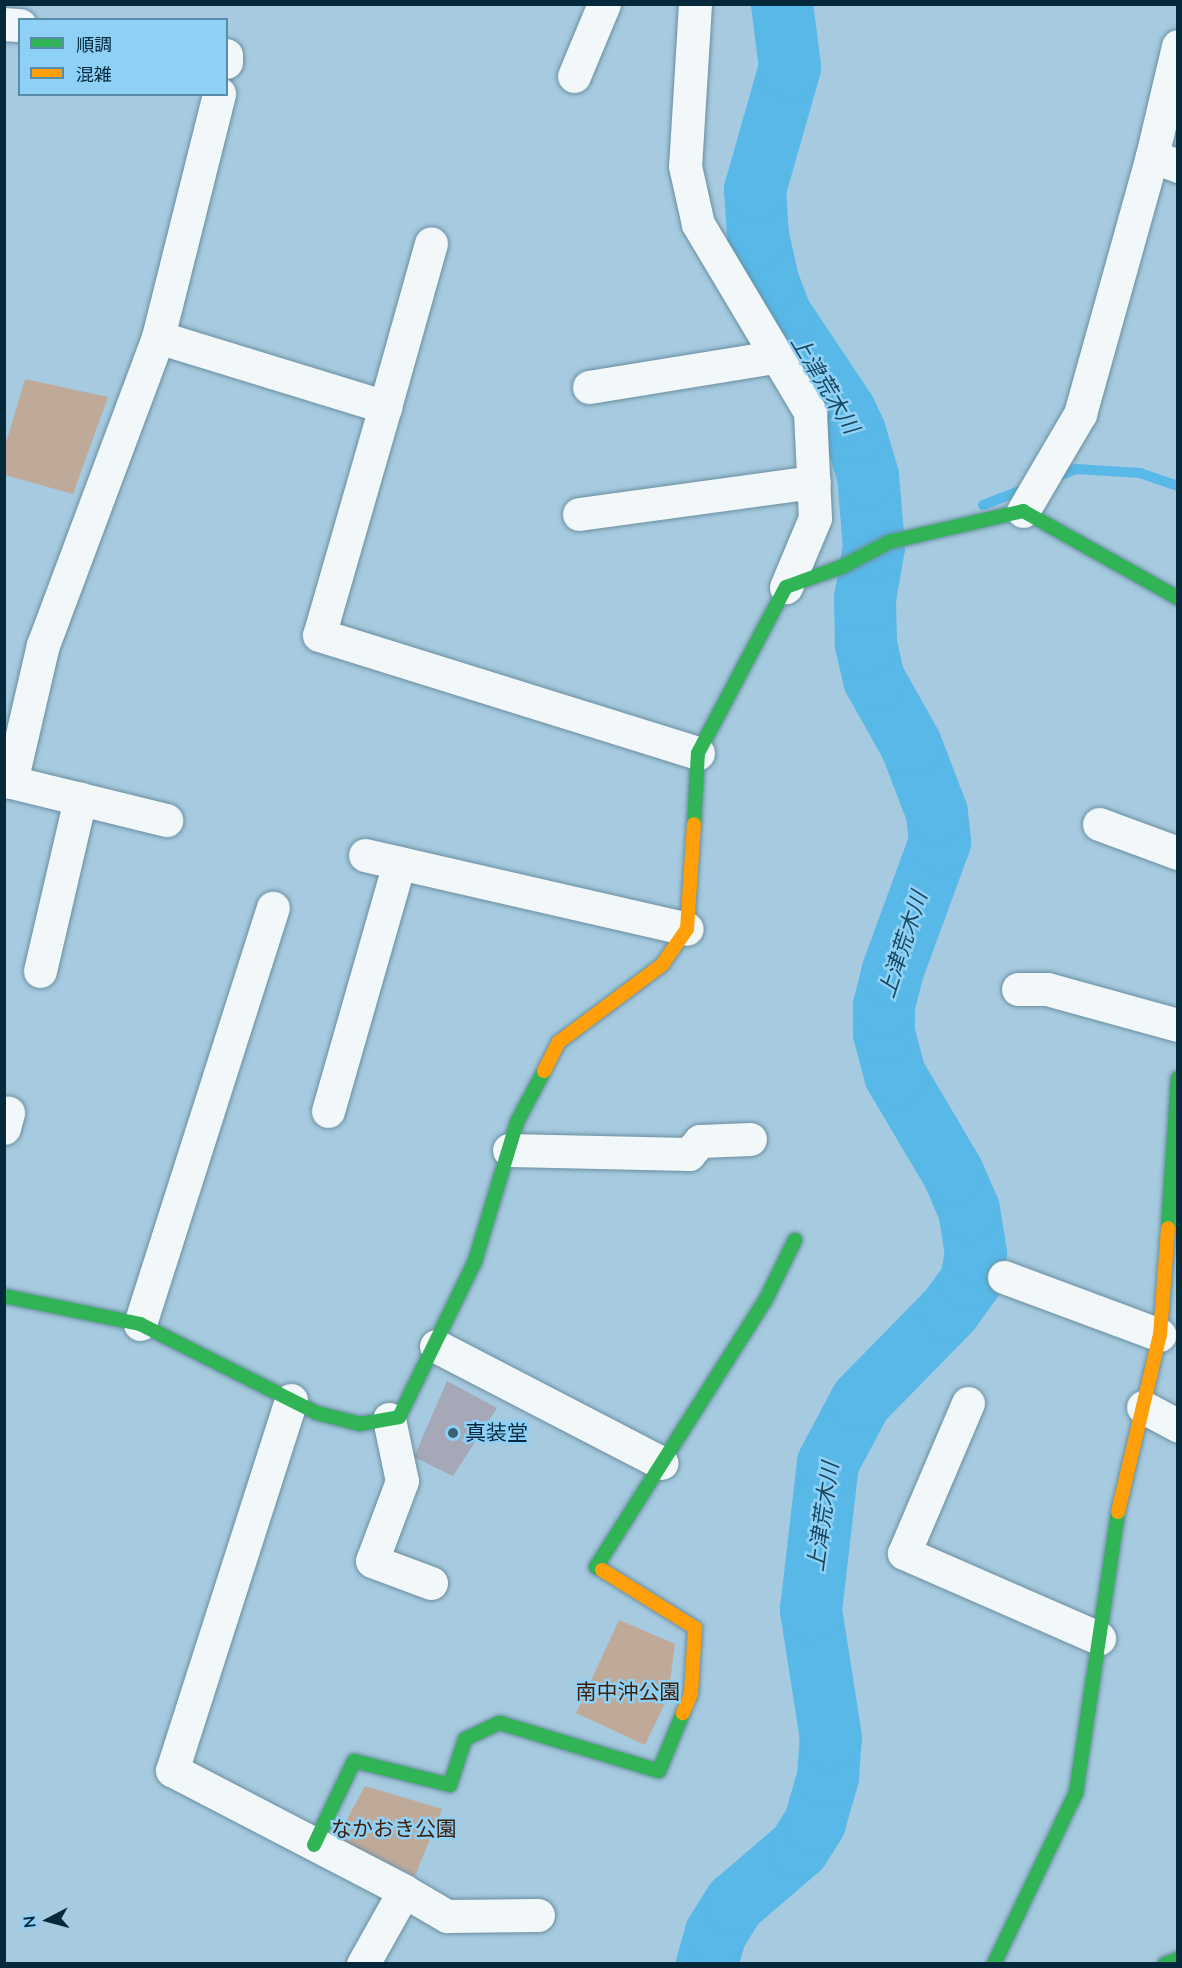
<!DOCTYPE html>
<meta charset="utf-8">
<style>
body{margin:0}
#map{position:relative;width:1182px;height:1968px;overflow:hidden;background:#a6cadf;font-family:"Nunito Sans","Noto Sans JP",sans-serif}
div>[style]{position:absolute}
.green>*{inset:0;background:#bfaa9a}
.stream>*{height:10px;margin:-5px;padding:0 5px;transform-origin:5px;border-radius:5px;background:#58b8e7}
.river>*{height:62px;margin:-31px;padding:0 31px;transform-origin:31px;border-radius:31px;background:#58b8e7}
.building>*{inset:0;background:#a6a7b7}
.roads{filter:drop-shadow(0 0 2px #698e9f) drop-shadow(0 0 2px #698e9f)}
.street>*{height:33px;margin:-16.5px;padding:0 16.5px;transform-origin:16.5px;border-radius:16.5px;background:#f2f7fa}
.fast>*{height:14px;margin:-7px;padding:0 7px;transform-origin:7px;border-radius:7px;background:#30b455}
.slow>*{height:14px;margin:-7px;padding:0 7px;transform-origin:7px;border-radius:7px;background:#ff9f0a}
.dots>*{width:16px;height:16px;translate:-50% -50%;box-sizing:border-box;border:3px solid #8fd0f6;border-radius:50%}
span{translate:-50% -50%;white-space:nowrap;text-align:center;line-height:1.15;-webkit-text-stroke:5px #8fd0f6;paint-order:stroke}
.poi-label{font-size:21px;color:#03293b}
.left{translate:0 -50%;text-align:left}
.park-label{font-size:21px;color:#421f04}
.water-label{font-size:22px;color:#184860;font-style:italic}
.frame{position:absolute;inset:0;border:6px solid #03293b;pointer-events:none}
.legend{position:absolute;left:18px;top:18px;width:210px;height:78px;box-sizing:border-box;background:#8fd0f6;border:2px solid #578dab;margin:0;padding:8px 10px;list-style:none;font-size:18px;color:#03293b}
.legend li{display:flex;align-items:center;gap:12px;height:30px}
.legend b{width:30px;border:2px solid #578dab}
.north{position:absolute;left:18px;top:1890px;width:60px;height:60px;-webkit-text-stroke:4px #8fd0f6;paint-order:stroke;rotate:264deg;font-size:16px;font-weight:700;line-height:24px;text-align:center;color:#03293b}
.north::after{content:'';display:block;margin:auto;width:21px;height:27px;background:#03293b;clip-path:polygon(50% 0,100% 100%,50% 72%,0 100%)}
</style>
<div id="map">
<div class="green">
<div style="clip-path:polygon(25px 379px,108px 397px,73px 494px,5px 475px,5px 446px)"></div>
<div style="clip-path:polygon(619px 1620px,675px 1644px,668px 1697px,645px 1745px,576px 1713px)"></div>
<div style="clip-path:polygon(365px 1786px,442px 1809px,415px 1876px,337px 1838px)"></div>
</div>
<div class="stream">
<div style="left:1053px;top:478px;width:25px;rotate:-21deg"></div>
<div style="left:1076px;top:469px;width:64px;rotate:3.6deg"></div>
<div style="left:1140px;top:473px;width:40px;rotate:18.9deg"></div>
<div style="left:983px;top:505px;width:47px;rotate:-21.1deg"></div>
</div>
<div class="river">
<div style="left:707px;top:1964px;width:32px;rotate:-74deg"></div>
<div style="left:716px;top:1933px;width:36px;rotate:-58deg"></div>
<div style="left:735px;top:1903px;width:84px;rotate:-40.7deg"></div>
<div style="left:799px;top:1848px;width:31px;rotate:-58deg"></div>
<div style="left:815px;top:1822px;width:47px;rotate:-73.9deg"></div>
<div style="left:828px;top:1777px;width:39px;rotate:-86deg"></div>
<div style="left:831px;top:1738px;width:130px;rotate:-98.9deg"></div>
<div style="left:811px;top:1610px;width:148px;rotate:-83.4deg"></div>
<div style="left:828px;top:1463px;width:70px;rotate:-62deg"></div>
<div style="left:861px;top:1401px;width:127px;rotate:-45.6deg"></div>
<div style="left:950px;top:1310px;width:36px;rotate:-54deg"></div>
<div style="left:971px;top:1281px;width:28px;rotate:-80deg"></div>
<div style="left:976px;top:1253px;width:44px;rotate:-99.2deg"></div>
<div style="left:969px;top:1210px;width:40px;rotate:-113.4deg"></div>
<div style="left:953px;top:1173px;width:114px;rotate:-120.6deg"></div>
<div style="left:895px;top:1075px;width:43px;rotate:-104.7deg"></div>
<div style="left:884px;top:1033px;width:27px;rotate:-90deg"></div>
<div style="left:884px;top:1006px;width:34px;rotate:-76deg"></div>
<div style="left:892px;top:973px;width:140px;rotate:-69.9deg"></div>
<div style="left:940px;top:842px;width:29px;rotate:-96deg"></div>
<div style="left:937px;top:813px;width:73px;rotate:-110.9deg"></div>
<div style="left:911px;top:745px;width:76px;rotate:-119.3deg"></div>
<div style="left:874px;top:679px;width:37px;rotate:-103deg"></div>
<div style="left:866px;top:643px;width:44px;rotate:-91.3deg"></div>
<div style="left:865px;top:599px;width:53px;rotate:-80.2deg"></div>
<div style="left:874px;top:547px;width:71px;rotate:-94.8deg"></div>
<div style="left:868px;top:476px;width:46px;rotate:-106.5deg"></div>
<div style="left:855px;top:432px;width:23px;rotate:-115deg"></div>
<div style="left:845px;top:411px;width:115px;rotate:-123.7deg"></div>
<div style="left:781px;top:315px;width:36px;rotate:-111deg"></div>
<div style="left:768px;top:281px;width:47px;rotate:-102.3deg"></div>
<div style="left:758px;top:235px;width:45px;rotate:-93.8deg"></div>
<div style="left:755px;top:190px;width:128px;rotate:-74.1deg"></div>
<div style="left:790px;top:67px;width:64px;rotate:-97.2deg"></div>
</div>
<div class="building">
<div style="clip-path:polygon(447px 1381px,497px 1408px,453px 1476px,414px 1457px)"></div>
</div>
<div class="roads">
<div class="street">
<div style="left:695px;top:4px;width:162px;rotate:93.5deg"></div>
<div style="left:685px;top:166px;width:59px;rotate:77.4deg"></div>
<div style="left:698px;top:224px;width:219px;rotate:59.2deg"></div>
<div style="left:810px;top:412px;width:106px;rotate:87.3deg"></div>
<div style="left:815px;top:518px;width:75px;rotate:112.8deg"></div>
<div style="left:4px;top:24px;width:16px;rotate:4deg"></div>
<div style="left:226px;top:55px;width:7px;rotate:90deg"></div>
<div style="left:574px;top:76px;width:78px;rotate:-67.4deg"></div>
<div style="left:1152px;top:156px;width:28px;rotate:21deg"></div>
<div style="left:158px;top:337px;width:238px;rotate:17.1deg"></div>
<div style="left:385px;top:407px;width:237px;rotate:106.1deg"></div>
<div style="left:319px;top:635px;width:397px;rotate:17.3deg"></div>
<div style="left:589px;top:387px;width:188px;rotate:-9.2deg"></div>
<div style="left:385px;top:407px;width:170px;rotate:-74.3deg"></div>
<div style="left:1023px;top:511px;width:113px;rotate:-59.6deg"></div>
<div style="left:1080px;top:414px;width:268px;rotate:-74.4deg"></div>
<div style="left:1152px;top:156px;width:113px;rotate:-76.7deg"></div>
<div style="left:579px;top:514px;width:237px;rotate:-7.8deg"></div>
<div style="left:4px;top:780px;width:7px;rotate:16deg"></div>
<div style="left:11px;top:782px;width:141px;rotate:-76.9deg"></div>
<div style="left:43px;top:645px;width:329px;rotate:-69.5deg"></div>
<div style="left:158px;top:337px;width:251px;rotate:-75.9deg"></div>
<div style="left:11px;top:782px;width:160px;rotate:13.8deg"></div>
<div style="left:1099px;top:824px;width:84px;rotate:20.2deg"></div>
<div style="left:365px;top:855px;width:330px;rotate:12.9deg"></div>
<div style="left:40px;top:971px;width:177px;rotate:-76.9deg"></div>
<div style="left:1018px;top:989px;width:29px"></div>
<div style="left:1047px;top:989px;width:136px;rotate:15.4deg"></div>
<div style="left:328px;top:1111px;width:258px;rotate:-74deg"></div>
<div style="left:4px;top:1128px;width:16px;rotate:-75deg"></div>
<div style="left:509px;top:1150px;width:180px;rotate:1.3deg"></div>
<div style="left:689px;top:1154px;width:17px;rotate:-50deg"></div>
<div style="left:700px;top:1141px;width:50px;rotate:-2.3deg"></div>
<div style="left:1004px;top:1277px;width:166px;rotate:20.4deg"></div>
<div style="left:140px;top:1324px;width:437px;rotate:-72.3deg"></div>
<div style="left:436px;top:1346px;width:254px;rotate:27.4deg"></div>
<div style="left:291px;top:1400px;width:389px;rotate:107.8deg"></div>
<div style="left:172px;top:1770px;width:262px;rotate:27.5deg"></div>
<div style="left:404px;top:1891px;width:84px;rotate:119.3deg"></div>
<div style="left:968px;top:1403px;width:163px;rotate:113.1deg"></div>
<div style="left:904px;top:1553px;width:213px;rotate:23.6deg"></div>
<div style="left:1143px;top:1407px;width:40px;rotate:28deg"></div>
<div style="left:389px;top:1419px;width:63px;rotate:78.2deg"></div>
<div style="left:402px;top:1481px;width:85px;rotate:110.6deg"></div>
<div style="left:372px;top:1561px;width:63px;rotate:20.4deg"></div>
<div style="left:404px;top:1891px;width:50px;rotate:30.2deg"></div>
<div style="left:447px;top:1916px;width:91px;rotate:-0.6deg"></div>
</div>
<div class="fast">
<div style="left:694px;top:824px;width:71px;rotate:-86.8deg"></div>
<div style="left:698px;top:753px;width:188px;rotate:-62.1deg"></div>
<div style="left:786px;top:587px;width:62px;rotate:-19.9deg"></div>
<div style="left:844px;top:566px;width:51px;rotate:-28.1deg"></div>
<div style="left:889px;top:542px;width:138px;rotate:-13deg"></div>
<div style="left:1023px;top:511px;width:178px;rotate:29.3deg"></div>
<div style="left:1168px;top:1228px;width:150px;rotate:-86.2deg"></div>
<div style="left:4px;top:1296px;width:139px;rotate:11.6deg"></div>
<div style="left:140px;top:1324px;width:198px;rotate:26.7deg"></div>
<div style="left:317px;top:1413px;width:44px;rotate:14.3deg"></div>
<div style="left:360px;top:1424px;width:40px;rotate:-10deg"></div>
<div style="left:399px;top:1417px;width:174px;rotate:-64deg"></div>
<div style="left:475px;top:1261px;width:145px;rotate:-73.2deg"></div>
<div style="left:517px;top:1122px;width:58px;rotate:-62.1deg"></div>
<div style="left:602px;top:1570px;width:7px;rotate:-153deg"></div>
<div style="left:596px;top:1567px;width:315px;rotate:-57.6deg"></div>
<div style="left:765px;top:1301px;width:68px;rotate:-63.8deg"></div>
<div style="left:314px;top:1845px;width:93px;rotate:-64.5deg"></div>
<div style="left:354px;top:1761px;width:99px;rotate:14deg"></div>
<div style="left:450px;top:1785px;width:48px;rotate:-71.9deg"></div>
<div style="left:465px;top:1739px;width:38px;rotate:-25deg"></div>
<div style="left:500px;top:1723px;width:166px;rotate:16.8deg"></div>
<div style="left:659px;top:1771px;width:63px;rotate:-67.5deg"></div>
<div style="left:994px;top:1964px;width:190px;rotate:-64.4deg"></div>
<div style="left:1076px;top:1793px;width:284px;rotate:-81.5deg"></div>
<div style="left:1165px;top:1964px;width:14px;rotate:-21deg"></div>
</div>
<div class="slow">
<div style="left:544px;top:1071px;width:33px;rotate:-63deg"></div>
<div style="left:559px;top:1042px;width:129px;rotate:-36.8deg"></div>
<div style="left:662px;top:965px;width:44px;rotate:-55.2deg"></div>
<div style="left:687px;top:929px;width:105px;rotate:-86.2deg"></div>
<div style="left:1118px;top:1512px;width:182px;rotate:-76.7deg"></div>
<div style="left:1160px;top:1335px;width:107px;rotate:-85.7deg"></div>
<div style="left:602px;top:1570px;width:110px;rotate:31.9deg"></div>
<div style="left:695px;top:1628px;width:66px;rotate:93.5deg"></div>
<div style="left:691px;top:1694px;width:21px;rotate:113deg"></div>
</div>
</div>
<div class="dots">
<div style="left:453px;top:1433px;background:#3c6174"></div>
</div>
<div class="poi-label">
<span class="left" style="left:465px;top:1433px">真装堂</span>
</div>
<div class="park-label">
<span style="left:628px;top:1692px">南中沖公園</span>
<span style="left:394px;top:1829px">なかおき公園</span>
</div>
<div class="water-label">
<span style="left:824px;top:385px;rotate:59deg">上津荒木川</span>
<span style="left:904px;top:945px;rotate:-72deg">上津荒木川</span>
<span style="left:824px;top:1517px;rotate:-82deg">上津荒木川</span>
</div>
<div class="frame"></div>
<ul class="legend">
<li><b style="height:8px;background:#30b455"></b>順調</li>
<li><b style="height:8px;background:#ff9f0a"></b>混雑</li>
</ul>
<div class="north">N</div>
</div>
